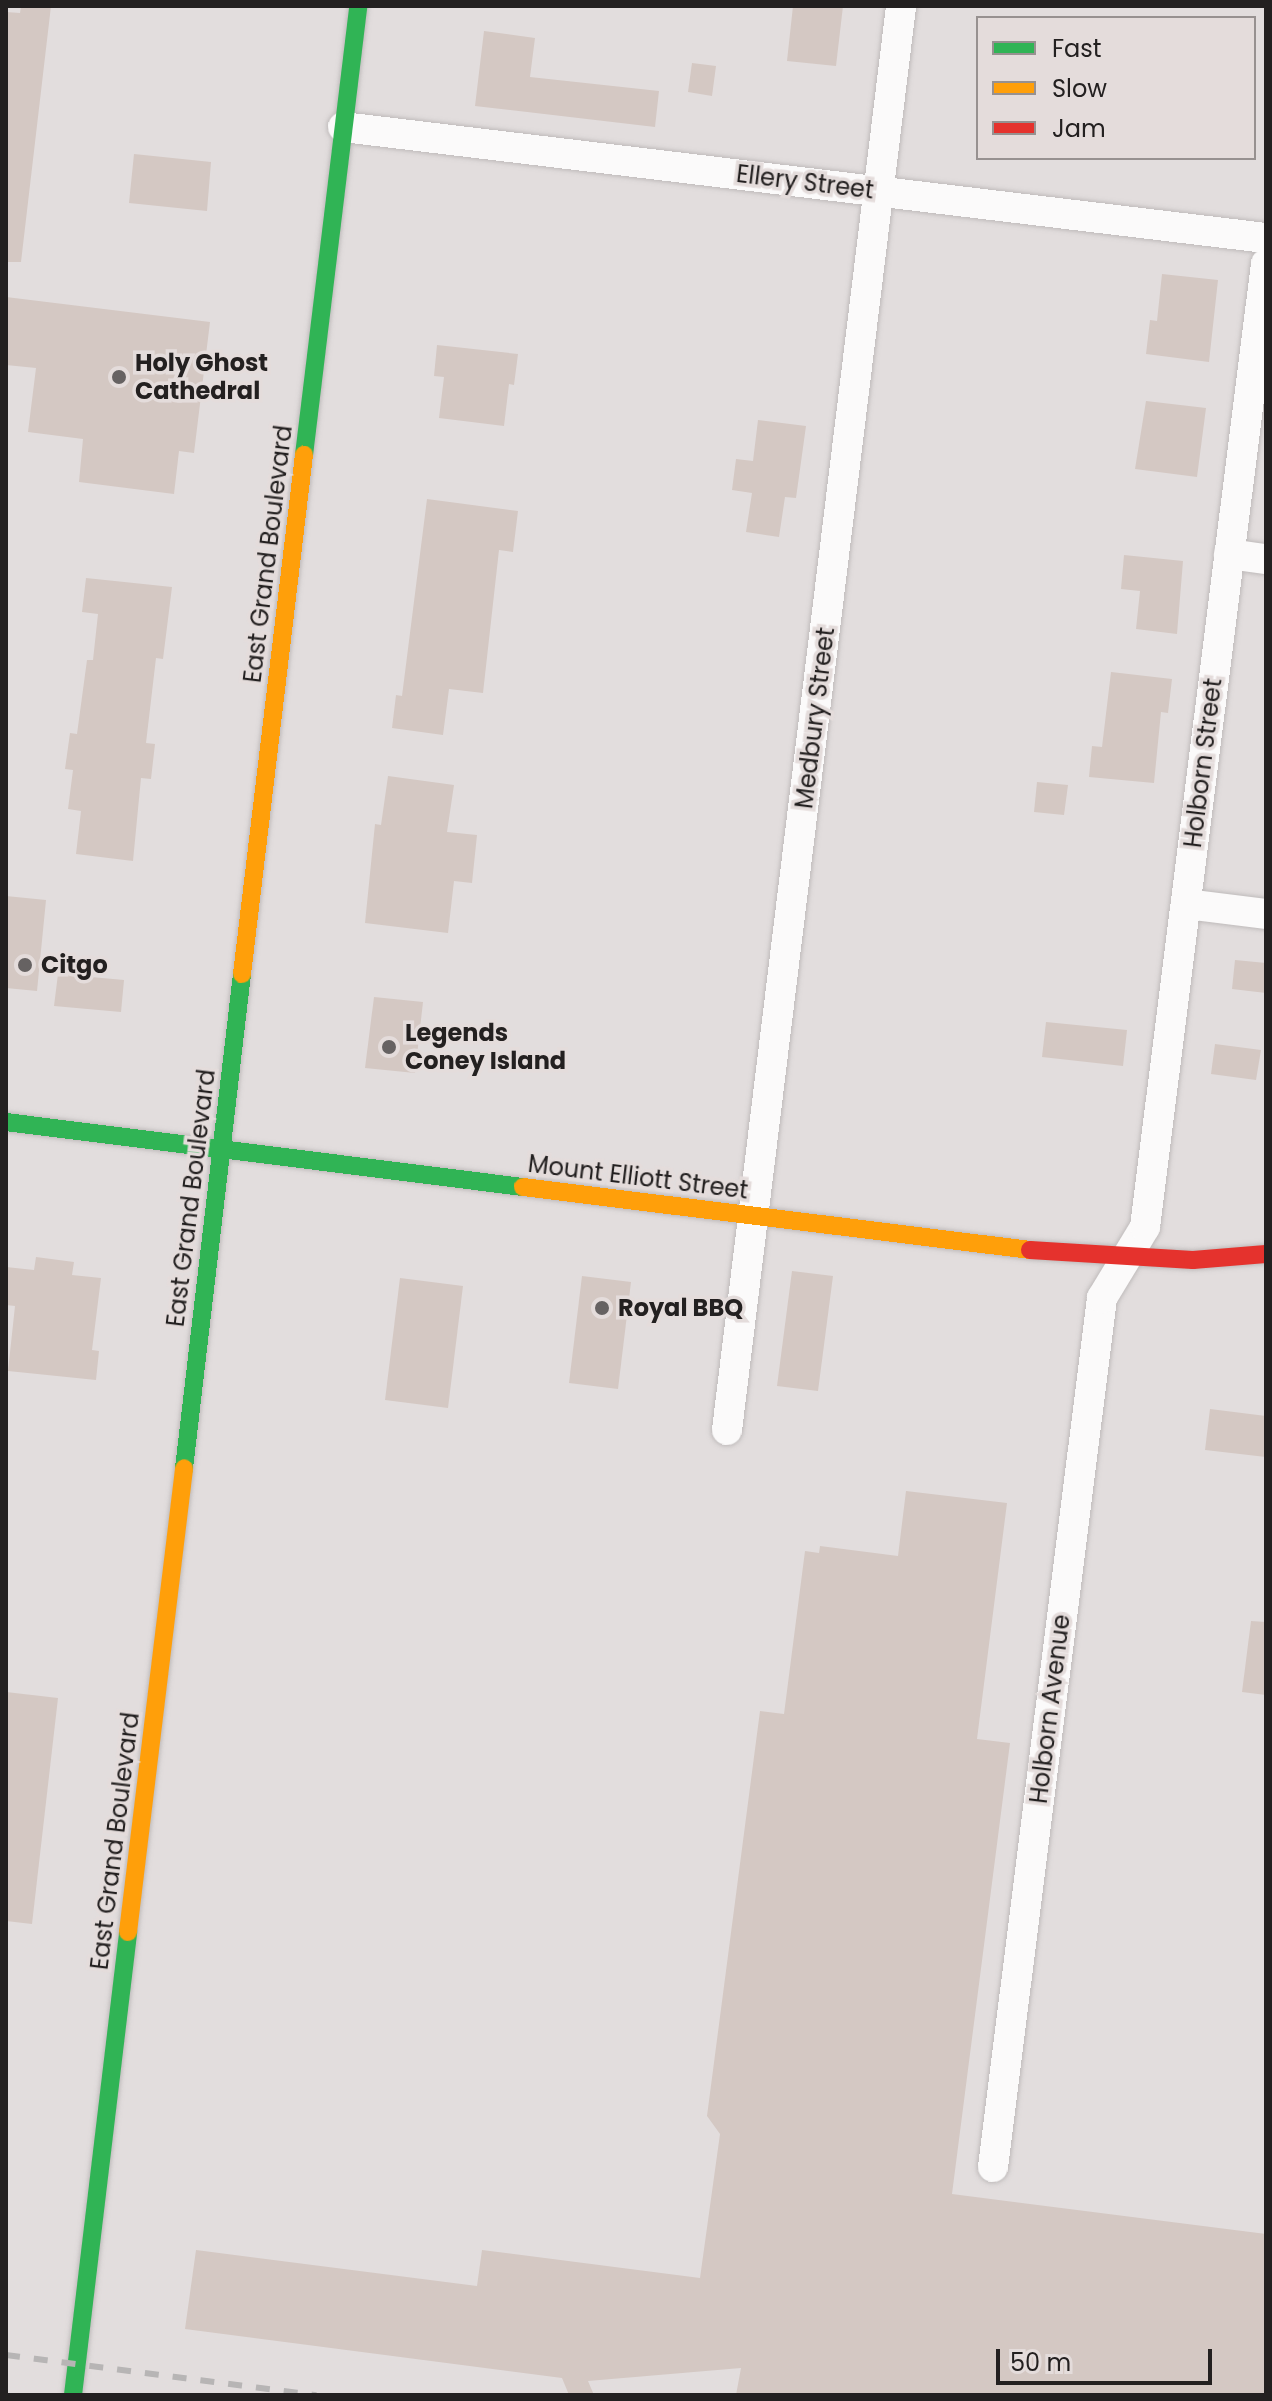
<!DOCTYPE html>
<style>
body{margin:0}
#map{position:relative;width:1272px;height:2401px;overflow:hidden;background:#e2dddd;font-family:Poppins,sans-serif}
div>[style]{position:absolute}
.building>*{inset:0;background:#d4c8c3}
.roads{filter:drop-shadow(0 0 2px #bfbbbb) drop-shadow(0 0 2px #bfbbbb)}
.street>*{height:30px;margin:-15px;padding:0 15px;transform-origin:15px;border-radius:15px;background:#fbfafa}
.fast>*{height:18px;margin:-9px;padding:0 9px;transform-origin:9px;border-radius:9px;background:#30b455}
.slow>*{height:18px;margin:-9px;padding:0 9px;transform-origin:9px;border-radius:9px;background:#ff9f0a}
.jam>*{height:18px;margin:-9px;padding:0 9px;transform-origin:9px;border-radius:9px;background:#e5322d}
.rail>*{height:6px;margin-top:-3px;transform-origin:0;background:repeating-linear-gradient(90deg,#b7b5b5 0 14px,transparent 0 28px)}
.dots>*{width:22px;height:22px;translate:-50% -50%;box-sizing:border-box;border:4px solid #e4dcdb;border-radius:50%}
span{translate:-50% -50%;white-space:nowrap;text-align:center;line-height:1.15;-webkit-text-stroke:7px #e4dcdb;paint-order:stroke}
.street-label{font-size:24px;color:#232020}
.poi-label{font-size:24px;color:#232020;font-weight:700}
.left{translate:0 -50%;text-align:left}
.frame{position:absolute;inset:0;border:8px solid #232020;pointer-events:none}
.legend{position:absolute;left:976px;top:16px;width:280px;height:144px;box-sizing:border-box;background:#e4dcdb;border:2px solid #979190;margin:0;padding:10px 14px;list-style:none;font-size:24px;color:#232020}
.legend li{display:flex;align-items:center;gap:16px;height:40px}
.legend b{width:40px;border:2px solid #979190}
.scale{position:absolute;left:996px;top:2349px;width:216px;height:36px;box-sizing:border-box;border:4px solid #232020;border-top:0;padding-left:10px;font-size:24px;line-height:28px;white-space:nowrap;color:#232020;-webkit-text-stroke:6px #e4dcdb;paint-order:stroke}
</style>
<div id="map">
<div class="building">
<div style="clip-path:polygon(21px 6px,51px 6px,21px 262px,6px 262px,6px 12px,20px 13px)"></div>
<div style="clip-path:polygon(793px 6px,843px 6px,836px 66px,787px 61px)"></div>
<div style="clip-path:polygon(484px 31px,535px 38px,530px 77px,659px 91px,655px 127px,475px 106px)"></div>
<div style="clip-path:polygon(692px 63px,716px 66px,712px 96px,688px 92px)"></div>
<div style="clip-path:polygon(134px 154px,211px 162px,207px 211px,129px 203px)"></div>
<div style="clip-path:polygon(1162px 274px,1218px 280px,1209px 362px,1146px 354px,1150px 320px,1157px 321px)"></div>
<div style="clip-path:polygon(6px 297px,210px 322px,194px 453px,179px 451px,174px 494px,79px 482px,83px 439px,28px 432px,36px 368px,6px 365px)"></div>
<div style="clip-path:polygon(437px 345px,518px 354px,514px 385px,509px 384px,504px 426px,439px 418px,444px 377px,434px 376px)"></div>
<div style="clip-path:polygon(1146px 401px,1206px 408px,1197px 477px,1135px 469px)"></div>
<div style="clip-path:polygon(758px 420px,806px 426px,796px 498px,785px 497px,779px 537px,746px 532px,752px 493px,732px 490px,736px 459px,753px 461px)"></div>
<div style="clip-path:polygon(427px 499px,518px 511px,513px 552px,499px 550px,483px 693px,449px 689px,443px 735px,392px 728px,396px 695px,402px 696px)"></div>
<div style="clip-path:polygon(1124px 555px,1183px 561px,1177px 634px,1136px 629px,1140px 591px,1121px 589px)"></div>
<div style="clip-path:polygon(86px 578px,172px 587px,163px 659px,156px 658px,146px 743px,155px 744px,151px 779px,141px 778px,133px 861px,76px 854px,81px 811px,68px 809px,73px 770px,65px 769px,70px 733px,77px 734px,87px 660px,93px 660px,98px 614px,82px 612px)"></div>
<div style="clip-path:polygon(1111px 672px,1172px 679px,1168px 713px,1161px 712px,1154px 783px,1089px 777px,1092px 746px,1102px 747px)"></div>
<div style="clip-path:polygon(388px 776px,454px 785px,447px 832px,477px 835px,472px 883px,454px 881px,448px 933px,365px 923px,375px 824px,381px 825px)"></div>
<div style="clip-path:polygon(1037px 782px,1068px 785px,1064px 815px,1034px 812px)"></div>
<div style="clip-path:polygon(6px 896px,46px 900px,37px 991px,6px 988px)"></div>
<div style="clip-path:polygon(1235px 960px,1266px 963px,1266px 993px,1232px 989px)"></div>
<div style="clip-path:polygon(58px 974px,124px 980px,121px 1012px,54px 1006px)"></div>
<div style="clip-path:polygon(374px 997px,423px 1002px,415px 1073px,365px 1068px)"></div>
<div style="clip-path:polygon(1046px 1022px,1127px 1030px,1123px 1066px,1042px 1057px)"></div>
<div style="clip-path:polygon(1215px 1044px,1261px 1050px,1256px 1080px,1211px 1074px)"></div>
<div style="clip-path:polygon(36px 1257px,74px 1262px,72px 1275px,101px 1278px,92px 1350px,99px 1351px,96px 1380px,8px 1371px,15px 1306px,6px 1305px,6px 1267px,34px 1270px)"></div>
<div style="clip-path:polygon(792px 1271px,833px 1276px,818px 1391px,777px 1386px)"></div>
<div style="clip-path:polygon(582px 1276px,631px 1282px,618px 1389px,569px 1383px)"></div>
<div style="clip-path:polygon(400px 1278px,463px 1286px,448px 1408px,385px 1400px)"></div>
<div style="clip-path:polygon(1210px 1409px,1266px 1416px,1266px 1457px,1205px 1450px)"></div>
<div style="clip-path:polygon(906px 1491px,1007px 1503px,977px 1739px,1010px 1743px,952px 2194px,1266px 2234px,1266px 2395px,736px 2395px,741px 2368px,588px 2381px,594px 2395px,569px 2395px,562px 2378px,185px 2329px,196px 2250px,477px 2286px,482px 2250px,700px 2278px,720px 2134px,707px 2116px,760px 1711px,784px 1714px,805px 1551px,819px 1553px,820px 1546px,898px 1556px)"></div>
<div style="clip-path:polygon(1251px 1621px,1266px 1622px,1266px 1695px,1242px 1692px)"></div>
<div style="clip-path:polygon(6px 1692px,58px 1698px,32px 1924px,6px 1921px)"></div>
</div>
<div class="roads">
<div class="street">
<div style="left:343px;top:127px;width:930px;rotate:6.86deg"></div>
<div style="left:1229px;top:554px;width:37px;rotate:8deg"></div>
<div style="left:1186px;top:904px;width:81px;rotate:7.1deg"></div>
<div style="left:727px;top:1430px;width:1435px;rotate:-83.03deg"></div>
<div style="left:993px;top:2167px;width:876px;rotate:-82.85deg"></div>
<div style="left:1102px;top:1298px;width:83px;rotate:-58.8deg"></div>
<div style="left:1145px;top:1227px;width:971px;rotate:-82.84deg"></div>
</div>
<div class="fast">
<div style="left:304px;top:455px;width:452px;rotate:-83.1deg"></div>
<div style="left:6px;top:1122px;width:521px;rotate:7.17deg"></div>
<div style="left:184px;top:1468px;width:497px;rotate:-83.3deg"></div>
<div style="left:73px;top:2395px;width:466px;rotate:-83.2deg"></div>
</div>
<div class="slow">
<div style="left:242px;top:974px;width:523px;rotate:-83.19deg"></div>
<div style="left:523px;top:1187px;width:511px;rotate:7.08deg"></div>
<div style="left:128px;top:1932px;width:467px;rotate:-83.1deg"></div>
</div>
<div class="jam">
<div style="left:1030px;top:1250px;width:163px;rotate:3.5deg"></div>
<div style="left:1193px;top:1260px;width:73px;rotate:-4.7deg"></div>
</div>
</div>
<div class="rail">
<div style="left:6px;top:2355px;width:313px;rotate:7.4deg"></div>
</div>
<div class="dots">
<div style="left:119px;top:377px;background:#666262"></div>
<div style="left:25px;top:965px;background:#666262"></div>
<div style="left:389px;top:1047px;background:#666262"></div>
<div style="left:602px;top:1308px;background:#666262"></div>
</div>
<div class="street-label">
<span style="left:805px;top:182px;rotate:7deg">Ellery Street</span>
<span style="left:268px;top:554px;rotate:-83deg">East Grand Boulevard</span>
<span style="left:815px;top:718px;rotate:-83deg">Medbury Street</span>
<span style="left:1203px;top:763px;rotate:-83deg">Holborn Street</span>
<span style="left:638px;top:1177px;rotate:7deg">Mount Elliott Street</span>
<span style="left:191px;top:1198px;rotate:-83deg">East Grand Boulevard</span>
<span style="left:1050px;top:1709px;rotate:-83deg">Holborn Avenue</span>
<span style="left:115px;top:1841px;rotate:-83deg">East Grand Boulevard</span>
</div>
<div class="poi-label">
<span class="left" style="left:135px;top:377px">Holy Ghost<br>Cathedral</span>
<span class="left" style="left:41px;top:965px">Citgo</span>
<span class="left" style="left:405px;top:1047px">Legends<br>Coney Island</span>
<span class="left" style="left:618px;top:1308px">Royal BBQ</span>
</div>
<div class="frame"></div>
<ul class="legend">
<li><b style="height:10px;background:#30b455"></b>Fast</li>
<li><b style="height:10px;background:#ff9f0a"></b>Slow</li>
<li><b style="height:10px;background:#e5322d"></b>Jam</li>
</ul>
<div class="scale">50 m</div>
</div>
